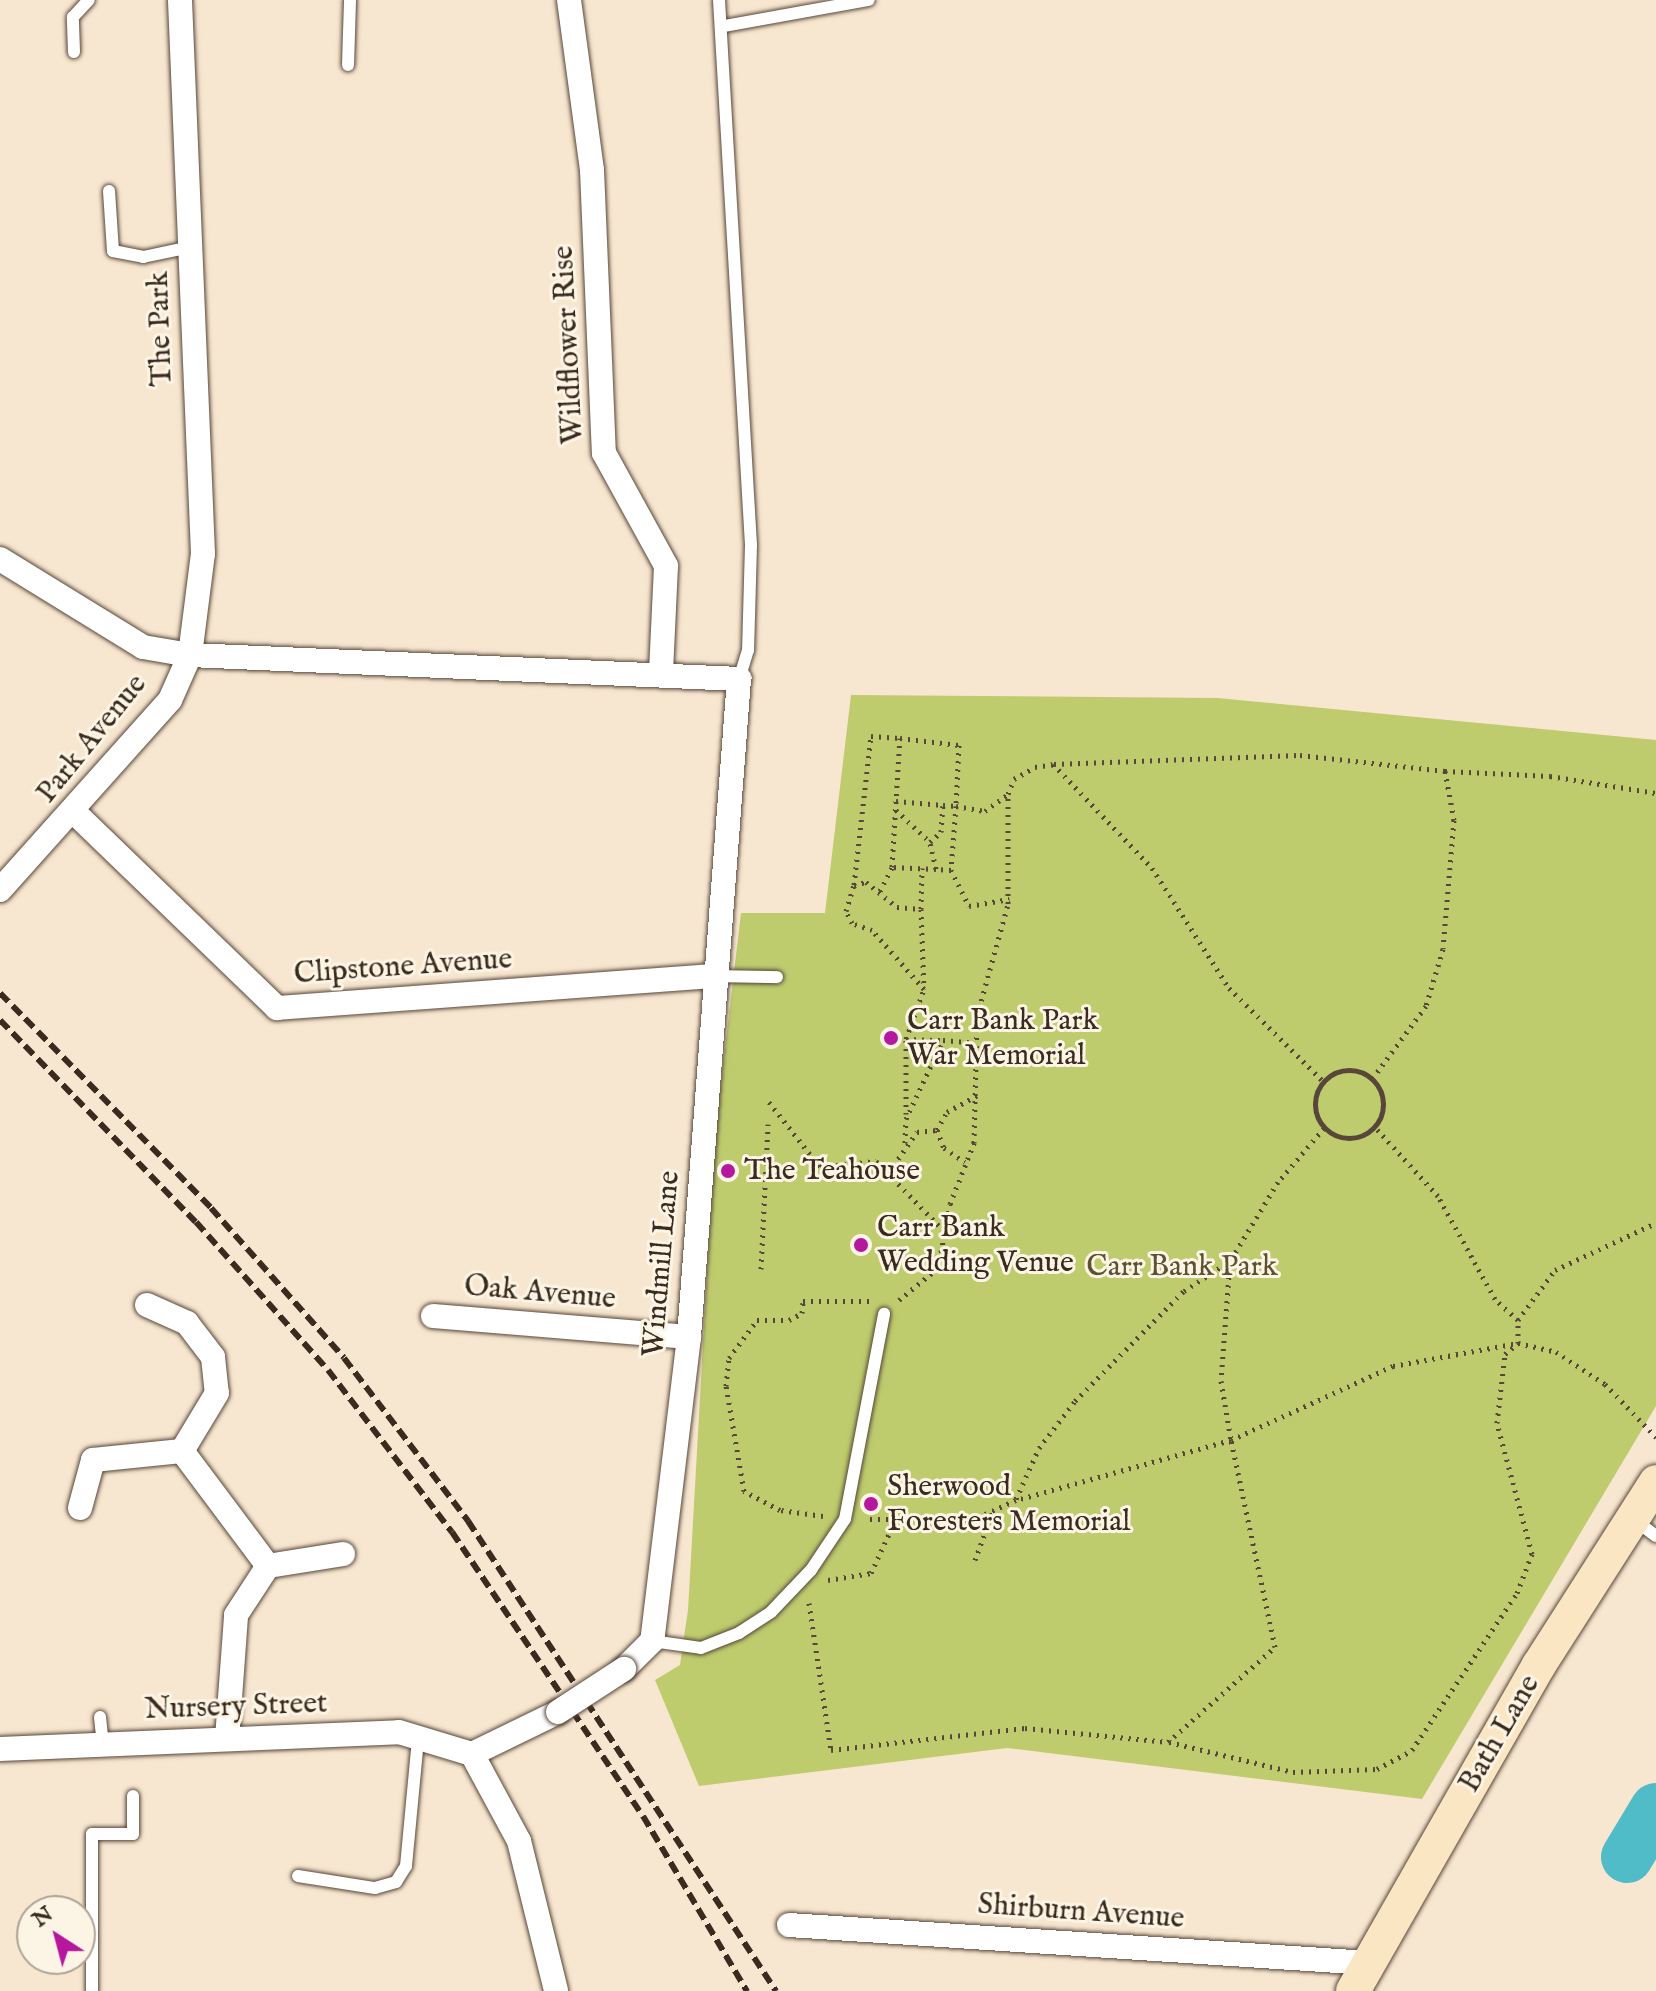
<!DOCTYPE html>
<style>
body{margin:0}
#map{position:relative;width:1656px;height:1991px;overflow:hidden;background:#f8e7d0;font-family:"IM FELL English",serif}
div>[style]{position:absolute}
.green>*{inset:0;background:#becc6e}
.river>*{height:52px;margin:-26px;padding:0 26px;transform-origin:26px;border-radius:26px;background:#4fbcc7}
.path>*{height:5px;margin-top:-2.5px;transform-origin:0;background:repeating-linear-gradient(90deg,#574639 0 2px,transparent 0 8px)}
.path>.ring{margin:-2.5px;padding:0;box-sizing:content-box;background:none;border:5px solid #574639;border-radius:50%}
.roads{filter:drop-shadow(0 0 2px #574639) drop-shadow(0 0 2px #574639)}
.service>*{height:12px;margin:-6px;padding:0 6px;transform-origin:6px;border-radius:6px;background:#fff}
.minor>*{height:24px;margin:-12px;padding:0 12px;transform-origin:12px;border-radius:12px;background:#fff}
.secondary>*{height:34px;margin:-17px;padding:0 17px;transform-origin:17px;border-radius:17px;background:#fbe6c4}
.rail>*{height:6px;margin-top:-3px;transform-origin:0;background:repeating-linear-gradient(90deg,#3b2a1e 0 12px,transparent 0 18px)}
.bridges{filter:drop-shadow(0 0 2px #574639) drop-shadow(0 0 2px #574639)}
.minor-bridge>*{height:24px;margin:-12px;padding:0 12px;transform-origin:12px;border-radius:12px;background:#fff}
.dots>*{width:22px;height:22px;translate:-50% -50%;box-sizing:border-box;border:4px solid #fcf5e5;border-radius:50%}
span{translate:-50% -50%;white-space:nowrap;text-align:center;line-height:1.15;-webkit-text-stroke:6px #fcf5e5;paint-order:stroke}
.street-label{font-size:30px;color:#3b2a1e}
.poi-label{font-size:30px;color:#3b2a1e}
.left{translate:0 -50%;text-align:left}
.park-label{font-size:30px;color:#5c5232}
.north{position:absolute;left:16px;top:1895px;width:80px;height:80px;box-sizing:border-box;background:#fcf5e5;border:2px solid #afa495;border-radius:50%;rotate:324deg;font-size:22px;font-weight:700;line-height:32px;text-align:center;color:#3b2a1e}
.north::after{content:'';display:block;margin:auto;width:28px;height:36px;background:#b5179e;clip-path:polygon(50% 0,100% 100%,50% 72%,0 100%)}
</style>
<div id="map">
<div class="green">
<div style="clip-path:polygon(851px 695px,1218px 698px,1656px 740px,1656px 1406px,1422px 1799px,1007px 1748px,699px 1786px,655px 1680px,680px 1665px,688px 1610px,715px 1133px,741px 913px,825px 913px)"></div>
</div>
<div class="river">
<div style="left:1627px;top:1857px;width:56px;rotate:-58.9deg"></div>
</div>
<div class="path">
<div style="left:1054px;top:764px;width:246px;rotate:-2.1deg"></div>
<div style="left:1300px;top:755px;width:146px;rotate:6.3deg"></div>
<div style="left:1445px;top:771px;width:50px;rotate:79.6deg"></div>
<div style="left:1454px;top:820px;width:129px;rotate:94.9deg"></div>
<div style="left:1443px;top:949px;width:59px;rotate:106.6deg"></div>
<div style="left:1426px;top:1006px;width:91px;rotate:126.5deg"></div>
<div style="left:1445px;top:771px;width:105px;rotate:2.7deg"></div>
<div style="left:1550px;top:776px;width:107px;rotate:9.1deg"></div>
<div style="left:896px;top:801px;width:47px;rotate:4.9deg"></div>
<div style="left:896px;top:810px;width:47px;rotate:43.3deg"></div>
<div style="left:936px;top:869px;width:28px;rotate:-103deg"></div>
<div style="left:930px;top:842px;width:15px;rotate:-42deg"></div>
<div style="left:941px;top:832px;width:27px;rotate:-86deg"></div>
<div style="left:943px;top:805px;width:13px;rotate:4deg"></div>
<div style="left:956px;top:806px;width:64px;rotate:94.5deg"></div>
<div style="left:951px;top:870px;width:15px;rotate:-176deg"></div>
<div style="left:936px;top:869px;width:44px;rotate:-177.4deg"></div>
<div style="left:892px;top:867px;width:129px;rotate:-86.5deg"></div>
<div style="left:900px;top:738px;width:59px;rotate:6.8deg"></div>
<div style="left:959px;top:745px;width:61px;rotate:92.8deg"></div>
<div style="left:956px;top:806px;width:29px;rotate:10deg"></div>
<div style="left:985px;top:811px;width:29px;rotate:-36deg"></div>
<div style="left:951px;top:870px;width:40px;rotate:63.4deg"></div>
<div style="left:969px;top:906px;width:41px;rotate:-9.9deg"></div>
<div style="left:854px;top:885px;width:150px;rotate:-83.5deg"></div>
<div style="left:871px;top:736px;width:29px;rotate:4deg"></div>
<div style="left:880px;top:891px;width:27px;rotate:-63deg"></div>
<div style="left:921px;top:909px;width:41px;rotate:-88.6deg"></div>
<div style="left:906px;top:1039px;width:53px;rotate:-70.2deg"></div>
<div style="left:924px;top:989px;width:79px;rotate:-131.4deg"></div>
<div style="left:872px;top:930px;width:21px;rotate:-161deg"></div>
<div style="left:852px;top:923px;width:13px;rotate:-117deg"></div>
<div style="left:846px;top:911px;width:27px;rotate:-73deg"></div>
<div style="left:854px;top:885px;width:12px;rotate:-14deg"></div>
<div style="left:866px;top:882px;width:40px;rotate:39deg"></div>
<div style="left:897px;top:907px;width:24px;rotate:5deg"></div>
<div style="left:921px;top:909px;width:80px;rotate:87.9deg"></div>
<div class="ring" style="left:1315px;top:1070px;width:63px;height:63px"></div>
<div style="left:769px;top:1102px;width:83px;rotate:51.9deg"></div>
<div style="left:820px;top:1167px;width:56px;rotate:-6.1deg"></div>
<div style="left:876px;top:1161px;width:98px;rotate:45.8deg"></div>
<div style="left:906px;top:1114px;width:75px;rotate:-90deg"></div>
<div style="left:906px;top:1039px;width:37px;rotate:2deg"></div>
<div style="left:1324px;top:1128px;width:71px;rotate:130.4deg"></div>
<div style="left:1278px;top:1182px;width:92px;rotate:121.3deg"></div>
<div style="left:1230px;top:1261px;width:120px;rotate:94.3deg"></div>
<div style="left:1221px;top:1381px;width:60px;rotate:80.4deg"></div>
<div style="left:1231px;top:1440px;width:178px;rotate:-24.6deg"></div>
<div style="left:1393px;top:1366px;width:127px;rotate:-10.4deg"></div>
<div style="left:1518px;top:1343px;width:23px;rotate:-90deg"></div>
<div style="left:1518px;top:1320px;width:31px;rotate:-138deg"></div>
<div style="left:1495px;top:1299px;width:118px;rotate:-119deg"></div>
<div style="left:1438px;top:1196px;width:93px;rotate:-132.4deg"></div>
<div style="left:937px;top:1130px;width:21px;rotate:-61deg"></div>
<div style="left:947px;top:1112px;width:35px;rotate:-29deg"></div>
<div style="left:905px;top:1143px;width:24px;rotate:-88deg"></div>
<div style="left:906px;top:1119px;width:87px;rotate:-64.9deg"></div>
<div style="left:943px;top:1040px;width:32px;rotate:5deg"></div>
<div style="left:889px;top:1172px;width:49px;rotate:-55deg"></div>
<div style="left:917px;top:1132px;width:20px;rotate:-6deg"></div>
<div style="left:937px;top:1130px;width:19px;rotate:69deg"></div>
<div style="left:944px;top:1148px;width:25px;rotate:34deg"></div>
<div style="left:761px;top:1269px;width:145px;rotate:-87.2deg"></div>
<div style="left:899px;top:1300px;width:50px;rotate:-39.4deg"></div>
<div style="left:938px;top:1268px;width:65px;rotate:-79.4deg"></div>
<div style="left:950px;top:1204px;width:66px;rotate:-68.5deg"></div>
<div style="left:974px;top:1143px;width:127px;rotate:-88.6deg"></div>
<div style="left:977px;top:1016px;width:116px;rotate:-74.5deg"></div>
<div style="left:1008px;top:904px;width:110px;rotate:-90deg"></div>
<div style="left:1008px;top:794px;width:16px;rotate:-68deg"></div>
<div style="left:1014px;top:779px;width:24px;rotate:-30deg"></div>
<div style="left:1035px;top:767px;width:18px;rotate:-9deg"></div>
<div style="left:1053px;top:764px;width:144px;rotate:46.4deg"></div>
<div style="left:1152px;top:868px;width:143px;rotate:57.3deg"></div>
<div style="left:1229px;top:988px;width:132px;rotate:44.7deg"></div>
<div style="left:1518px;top:1320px;width:62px;rotate:-53.5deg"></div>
<div style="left:1555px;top:1270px;width:111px;rotate:-25deg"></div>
<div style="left:1016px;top:1499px;width:56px;rotate:-65.7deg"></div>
<div style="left:1039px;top:1448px;width:59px;rotate:-52.5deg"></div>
<div style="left:1075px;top:1401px;width:155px;rotate:-45.3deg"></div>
<div style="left:1184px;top:1291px;width:55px;rotate:-33.1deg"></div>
<div style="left:823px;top:1516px;width:43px;rotate:-172.1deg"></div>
<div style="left:780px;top:1510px;width:41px;rotate:-152.2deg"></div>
<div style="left:744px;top:1491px;width:107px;rotate:-99.7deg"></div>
<div style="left:726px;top:1386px;width:28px;rotate:-84deg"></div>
<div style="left:729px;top:1358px;width:47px;rotate:-53.6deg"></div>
<div style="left:757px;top:1320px;width:32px"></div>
<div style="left:789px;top:1320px;width:15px;rotate:-28deg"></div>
<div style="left:802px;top:1313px;width:12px;rotate:-85deg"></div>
<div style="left:803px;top:1301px;width:67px"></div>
<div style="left:975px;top:1560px;width:52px;rotate:-69.8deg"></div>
<div style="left:828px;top:1580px;width:44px;rotate:-9.2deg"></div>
<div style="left:871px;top:1573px;width:60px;rotate:-65.2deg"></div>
<div style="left:896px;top:1519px;width:31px;rotate:180deg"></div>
<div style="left:809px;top:1603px;width:149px;rotate:81.5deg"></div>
<div style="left:831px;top:1750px;width:195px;rotate:-6.5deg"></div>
<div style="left:1025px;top:1728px;width:144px;rotate:5.6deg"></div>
<div style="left:1168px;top:1742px;width:143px;rotate:-41.6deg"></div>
<div style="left:1275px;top:1647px;width:212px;rotate:-102deg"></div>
<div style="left:1231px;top:1440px;width:223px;rotate:164.4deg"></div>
<div style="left:1016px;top:1500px;width:46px;rotate:155.7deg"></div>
<div style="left:974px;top:1519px;width:42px;rotate:170.3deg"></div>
<div style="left:933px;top:1526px;width:38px;rotate:-169deg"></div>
<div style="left:1169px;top:1742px;width:128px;rotate:13.6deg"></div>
<div style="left:1293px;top:1772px;width:84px;rotate:-2deg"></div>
<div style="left:1377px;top:1769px;width:40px;rotate:-28deg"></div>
<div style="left:1412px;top:1750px;width:189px;rotate:-56.2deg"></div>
<div style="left:1517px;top:1593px;width:42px;rotate:-69deg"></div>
<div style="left:1532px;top:1554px;width:136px;rotate:-105deg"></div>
<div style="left:1497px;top:1423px;width:69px;rotate:-83.4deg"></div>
<div style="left:1505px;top:1354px;width:17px;rotate:-40deg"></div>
<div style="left:1518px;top:1343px;width:39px;rotate:13deg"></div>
<div style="left:1556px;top:1352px;width:59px;rotate:33.1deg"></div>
<div style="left:1605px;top:1384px;width:74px;rotate:46.1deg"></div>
</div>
<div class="roads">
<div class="service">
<div style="left:719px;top:0;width:546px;rotate:86.64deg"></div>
<div style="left:751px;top:545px;width:105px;rotate:91.6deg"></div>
<div style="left:748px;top:650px;width:30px;rotate:107deg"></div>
<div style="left:724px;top:26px;width:147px;rotate:-10.2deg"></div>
<div style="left:74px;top:52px;width:35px;rotate:-92deg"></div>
<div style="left:73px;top:17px;width:23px;rotate:-47deg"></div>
<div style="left:348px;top:65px;width:65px;rotate:-88.2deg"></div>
<div style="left:109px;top:191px;width:60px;rotate:86.2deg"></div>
<div style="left:113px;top:251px;width:31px;rotate:11deg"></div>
<div style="left:143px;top:257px;width:48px;rotate:-12deg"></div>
<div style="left:718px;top:976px;width:59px;rotate:1deg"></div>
<div style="left:1636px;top:1521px;width:25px;rotate:37deg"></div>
<div style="left:652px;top:1641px;width:49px;rotate:8.1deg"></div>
<div style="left:701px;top:1648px;width:41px;rotate:-21.5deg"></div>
<div style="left:739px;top:1633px;width:38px;rotate:-33deg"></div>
<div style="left:771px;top:1612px;width:58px;rotate:-46.4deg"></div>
<div style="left:811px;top:1570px;width:61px;rotate:-56.3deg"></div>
<div style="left:845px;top:1519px;width:209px;rotate:-79.2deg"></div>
<div style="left:100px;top:1717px;width:28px;rotate:84deg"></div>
<div style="left:298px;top:1876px;width:78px;rotate:8.9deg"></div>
<div style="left:375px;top:1888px;width:22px;rotate:-16deg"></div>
<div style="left:396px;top:1882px;width:19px;rotate:-58deg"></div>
<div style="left:406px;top:1866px;width:129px;rotate:-84.6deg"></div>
<div style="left:92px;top:1991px;width:157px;rotate:-90deg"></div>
<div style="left:92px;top:1834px;width:41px"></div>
<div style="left:133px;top:1834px;width:38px;rotate:-90deg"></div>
</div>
<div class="minor">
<div style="left:569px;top:0;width:172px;rotate:82.3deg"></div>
<div style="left:592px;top:170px;width:283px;rotate:87.6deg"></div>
<div style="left:604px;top:453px;width:129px;rotate:61.2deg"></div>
<div style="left:666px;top:566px;width:107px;rotate:92.7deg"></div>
<div style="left:0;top:559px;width:168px;rotate:31.6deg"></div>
<div style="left:143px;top:647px;width:48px;rotate:9.7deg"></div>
<div style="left:190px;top:655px;width:550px;rotate:2.5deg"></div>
<div style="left:739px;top:679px;width:660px;rotate:94.35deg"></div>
<div style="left:689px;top:1337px;width:306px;rotate:96.9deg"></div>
<div style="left:652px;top:1641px;width:40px;rotate:135deg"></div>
<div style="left:75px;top:813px;width:281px;rotate:44deg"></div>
<div style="left:277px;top:1008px;width:442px;rotate:-4.2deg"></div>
<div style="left:0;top:890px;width:255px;rotate:-48.2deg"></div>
<div style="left:170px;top:700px;width:49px;rotate:-66deg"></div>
<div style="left:190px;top:655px;width:102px;rotate:-82.7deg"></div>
<div style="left:203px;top:554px;width:554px;rotate:-92.38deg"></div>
<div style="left:147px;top:1305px;width:44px;rotate:24.2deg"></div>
<div style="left:187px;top:1323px;width:43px;rotate:52.6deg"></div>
<div style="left:213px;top:1357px;width:36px;rotate:84deg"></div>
<div style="left:217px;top:1393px;width:68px;rotate:121.1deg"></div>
<div style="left:433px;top:1316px;width:257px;rotate:4.7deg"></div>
<div style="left:80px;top:1508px;width:50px;rotate:-74.8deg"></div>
<div style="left:93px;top:1460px;width:89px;rotate:-5.8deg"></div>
<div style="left:182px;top:1451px;width:144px;rotate:53.2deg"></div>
<div style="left:227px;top:1739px;width:124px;rotate:-85.8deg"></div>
<div style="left:236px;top:1615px;width:59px;rotate:-56.9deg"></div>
<div style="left:268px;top:1566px;width:76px;rotate:-9.1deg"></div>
<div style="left:0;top:1749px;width:399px;rotate:-2.4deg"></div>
<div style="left:399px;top:1732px;width:76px;rotate:16.8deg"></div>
<div style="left:472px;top:1754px;width:99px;rotate:61.6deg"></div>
<div style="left:519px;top:1841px;width:154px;rotate:76.1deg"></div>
<div style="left:472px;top:1754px;width:96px;rotate:-26deg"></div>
<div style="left:789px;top:1925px;width:581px;rotate:3.75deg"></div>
</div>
<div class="secondary">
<div style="left:1353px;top:1991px;width:375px;rotate:-60.3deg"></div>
<div style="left:1539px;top:1665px;width:217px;rotate:-57.4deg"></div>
</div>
</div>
<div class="rail">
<div style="left:0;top:993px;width:301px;rotate:45.5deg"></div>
<div style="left:211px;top:1208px;width:200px;rotate:48.4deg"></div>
<div style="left:344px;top:1358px;width:205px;rotate:52.7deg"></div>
<div style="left:468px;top:1521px;width:562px;rotate:56.76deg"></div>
<div style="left:0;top:1020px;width:281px;rotate:45.9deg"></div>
<div style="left:196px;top:1222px;width:198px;rotate:48.3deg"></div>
<div style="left:328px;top:1370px;width:204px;rotate:52.6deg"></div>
<div style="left:452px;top:1532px;width:342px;rotate:56.1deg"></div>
<div style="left:643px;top:1816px;width:204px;rotate:59.3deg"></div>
</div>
<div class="bridges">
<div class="minor-bridge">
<div style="left:558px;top:1712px;width:79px;rotate:-33.1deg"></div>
</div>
</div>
<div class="dots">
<div style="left:891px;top:1038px;background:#b5179e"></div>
<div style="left:728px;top:1171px;background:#b5179e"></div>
<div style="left:861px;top:1245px;background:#b5179e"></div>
<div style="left:871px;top:1504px;background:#b5179e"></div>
</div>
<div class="street-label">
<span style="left:161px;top:329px;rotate:-92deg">The Park</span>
<span style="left:569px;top:345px;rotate:-93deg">Wildflower Rise</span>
<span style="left:92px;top:739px;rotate:-51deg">Park Avenue</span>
<span style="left:403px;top:967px;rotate:-4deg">Clipstone Avenue</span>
<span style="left:662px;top:1264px;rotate:-85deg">Windmill Lane</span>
<span style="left:540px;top:1293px;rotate:5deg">Oak Avenue</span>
<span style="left:236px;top:1707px;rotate:-2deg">Nursery Street</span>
<span style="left:1500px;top:1734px;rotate:-60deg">Bath Lane</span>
<span style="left:1081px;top:1912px;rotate:4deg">Shirburn Avenue</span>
</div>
<div class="poi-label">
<span class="left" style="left:907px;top:1038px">Carr Bank Park<br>War Memorial</span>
<span class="left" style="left:744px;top:1171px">The Teahouse</span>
<span class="left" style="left:877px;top:1245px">Carr Bank<br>Wedding Venue</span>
<span class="left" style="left:887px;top:1504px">Sherwood<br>Foresters Memorial</span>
</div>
<div class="park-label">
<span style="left:1182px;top:1267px">Carr Bank Park</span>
</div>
<div class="north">N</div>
</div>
